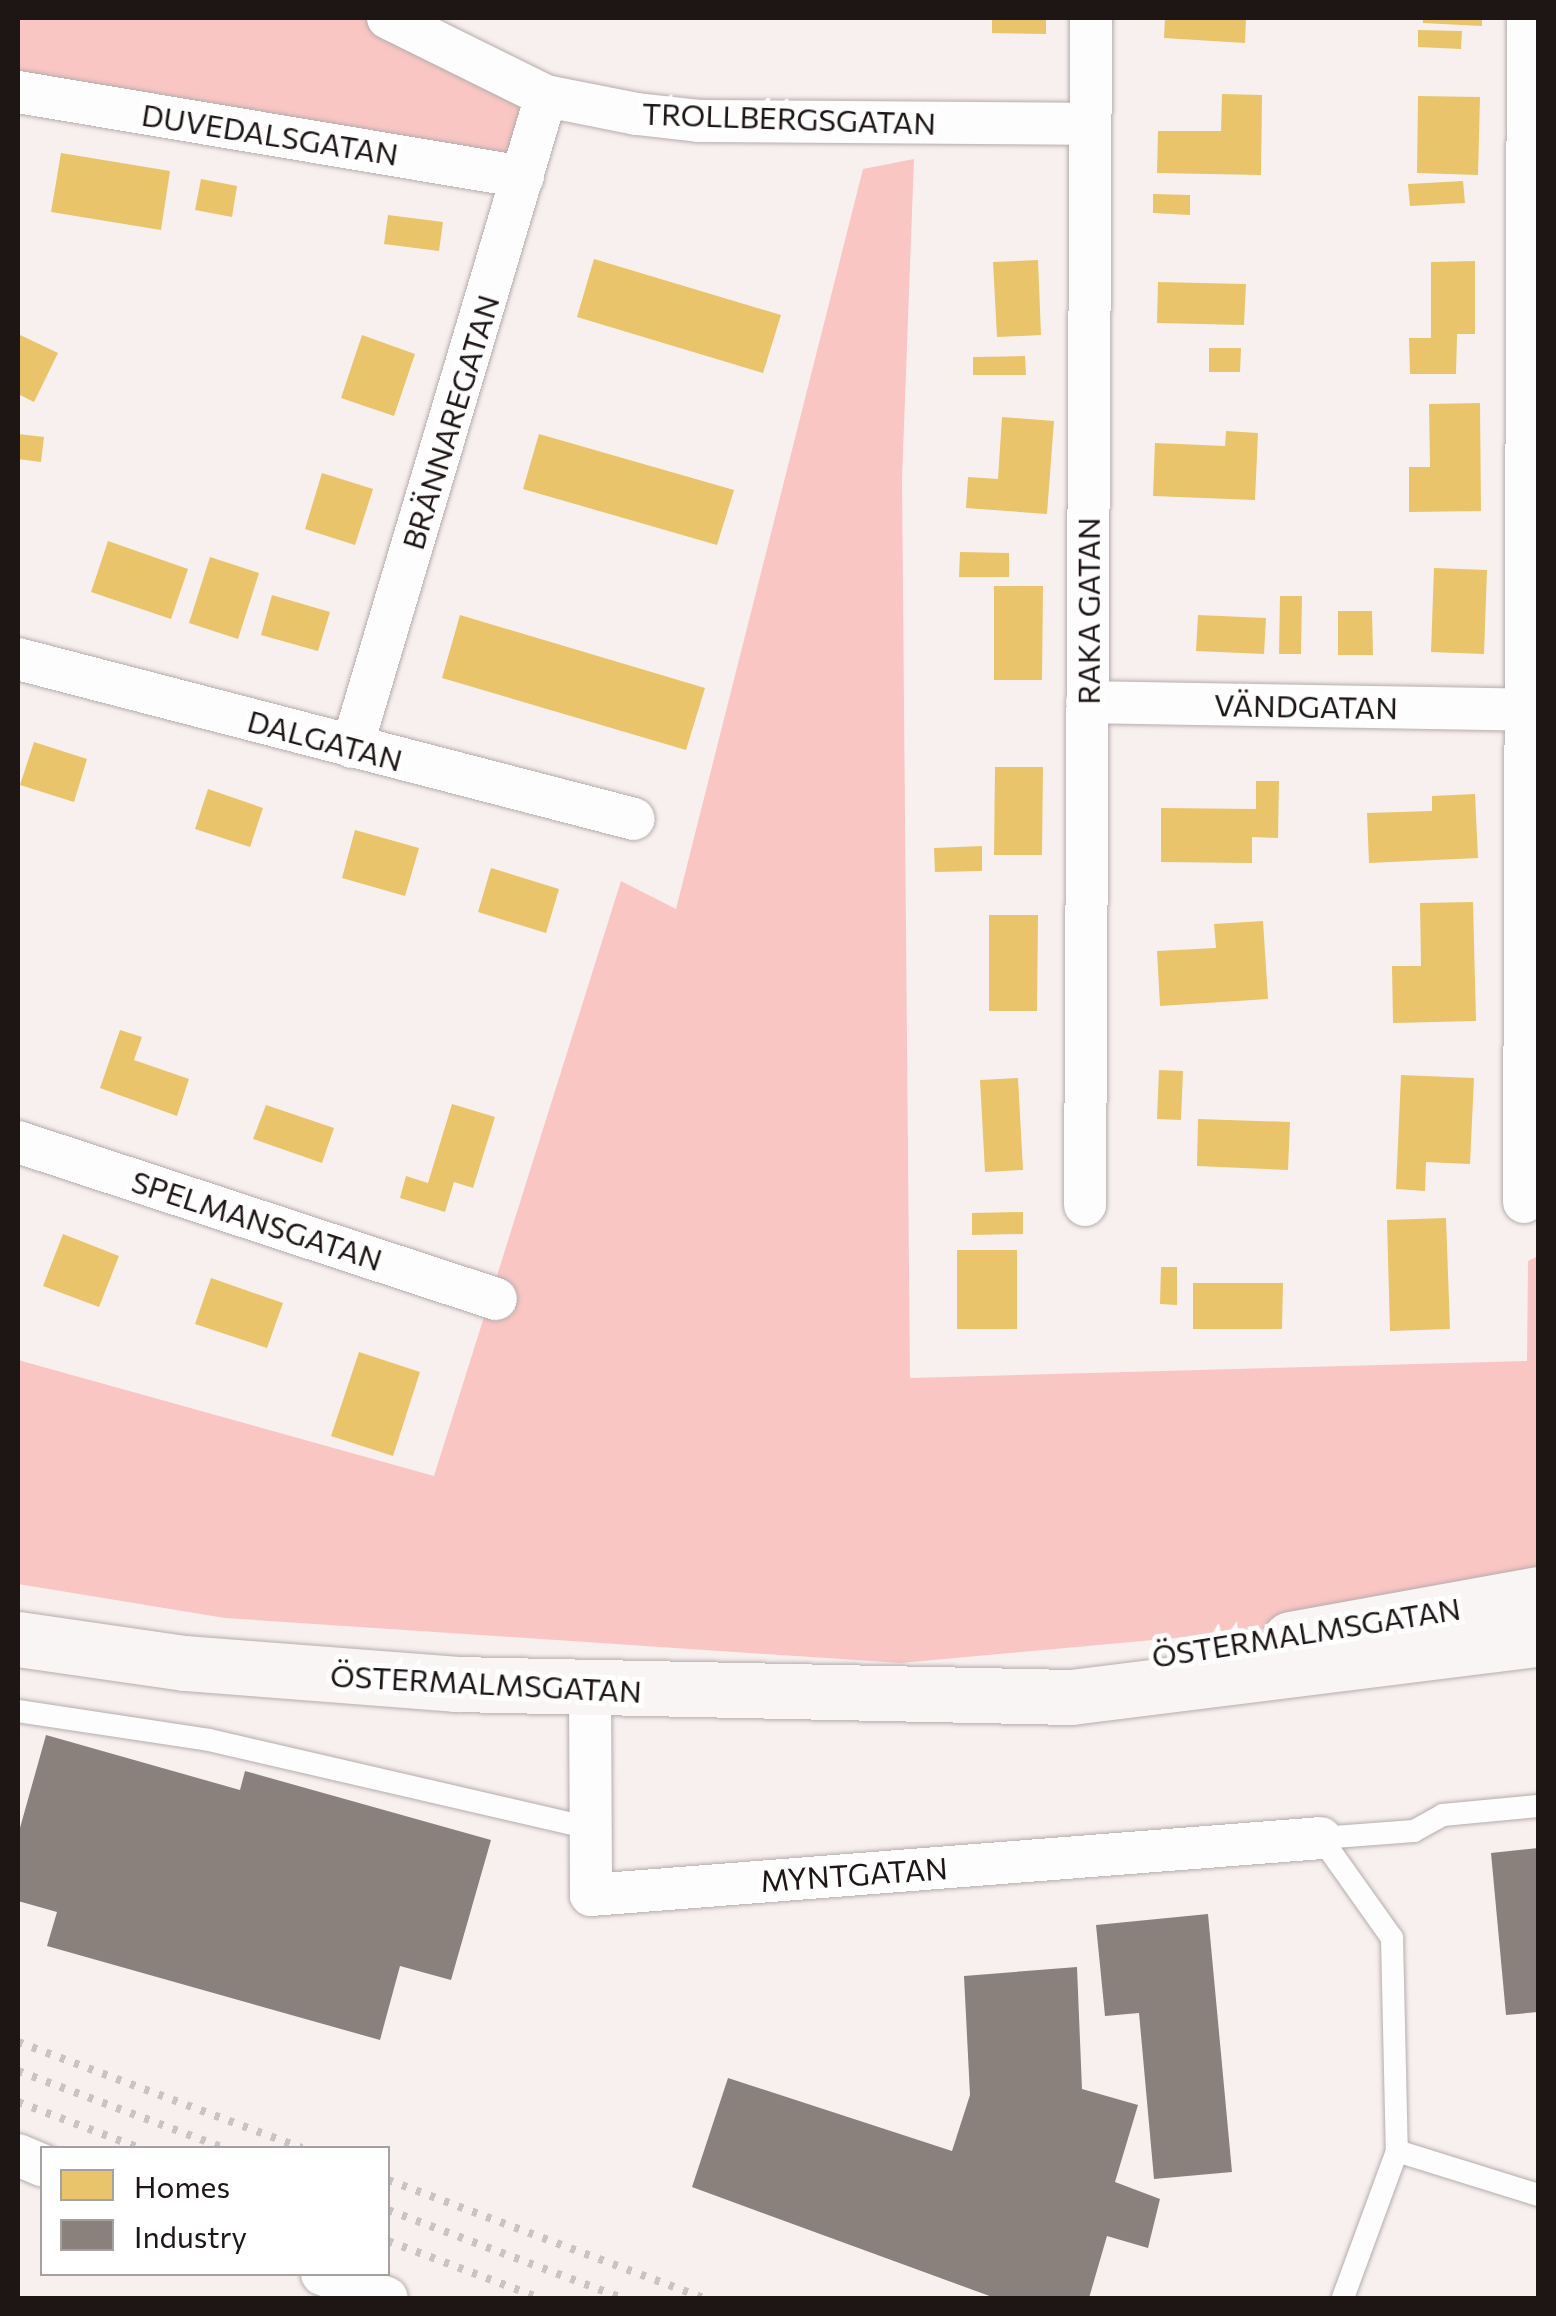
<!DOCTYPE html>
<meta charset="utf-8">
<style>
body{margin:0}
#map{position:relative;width:1556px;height:2316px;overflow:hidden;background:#f8f0ef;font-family:Commissioner,sans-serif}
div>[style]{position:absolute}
.green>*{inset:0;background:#f9c6c4}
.homes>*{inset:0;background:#e9c46a}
.industry>*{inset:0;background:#8a817c}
.roads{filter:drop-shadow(0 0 2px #b5adad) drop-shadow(0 0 2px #b5adad)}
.service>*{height:22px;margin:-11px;padding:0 11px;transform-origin:11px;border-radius:11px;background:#fefdfd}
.minor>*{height:42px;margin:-21px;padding:0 21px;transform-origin:21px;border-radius:21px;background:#fefdfd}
.secondary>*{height:55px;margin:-27.5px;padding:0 27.5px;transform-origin:27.5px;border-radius:27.5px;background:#faf5f5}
.rail>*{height:8px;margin-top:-4px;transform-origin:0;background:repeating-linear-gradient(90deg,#c6c4c4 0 5px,transparent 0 15px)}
span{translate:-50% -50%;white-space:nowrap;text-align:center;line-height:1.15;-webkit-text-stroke:10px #fff;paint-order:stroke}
.street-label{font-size:30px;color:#1e1515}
.frame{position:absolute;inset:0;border:20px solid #1e1515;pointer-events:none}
.legend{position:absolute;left:40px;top:2146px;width:350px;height:130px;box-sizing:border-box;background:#fff;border:2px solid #a5a1a1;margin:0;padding:12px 18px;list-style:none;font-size:30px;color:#1e1515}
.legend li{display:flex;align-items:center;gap:20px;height:50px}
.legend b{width:50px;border:2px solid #a5a1a1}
</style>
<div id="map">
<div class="green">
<div style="clip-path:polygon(18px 18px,394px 18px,545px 101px,536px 188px,18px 98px)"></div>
<div style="clip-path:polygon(914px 159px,902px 479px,910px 1378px,1527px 1361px,1528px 1261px,1538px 1256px,1538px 1574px,1252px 1631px,901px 1663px,225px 1618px,18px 1584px,18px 1360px,434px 1476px,621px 881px,676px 909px,863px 169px)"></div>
</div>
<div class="homes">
<div style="clip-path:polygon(992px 18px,1046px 18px,1046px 34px,992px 33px)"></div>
<div style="clip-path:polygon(1165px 18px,1246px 18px,1245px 43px,1164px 38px)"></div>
<div style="clip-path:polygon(1423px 18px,1482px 18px,1482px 26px,1423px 23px)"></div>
<div style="clip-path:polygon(1418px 30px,1462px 31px,1461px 49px,1418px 47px)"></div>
<div style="clip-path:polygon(1222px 94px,1262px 95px,1261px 175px,1157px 173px,1158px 131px,1221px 131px)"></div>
<div style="clip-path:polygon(1418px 96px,1480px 97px,1478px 175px,1417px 173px)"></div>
<div style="clip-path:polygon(61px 153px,170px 171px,161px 230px,51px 212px)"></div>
<div style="clip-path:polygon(201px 179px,237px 186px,232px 217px,195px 210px)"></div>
<div style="clip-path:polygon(1463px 181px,1465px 203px,1410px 206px,1408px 184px)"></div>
<div style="clip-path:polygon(1153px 194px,1190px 195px,1190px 215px,1153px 213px)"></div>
<div style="clip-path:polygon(388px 215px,443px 222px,439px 251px,384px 244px)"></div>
<div style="clip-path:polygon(594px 259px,781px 315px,763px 373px,577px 317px)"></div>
<div style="clip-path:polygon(1038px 260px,1041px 335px,997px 337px,993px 262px)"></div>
<div style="clip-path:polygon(1475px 261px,1475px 334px,1457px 334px,1456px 374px,1410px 374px,1409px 338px,1431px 338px,1431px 262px)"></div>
<div style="clip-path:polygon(1158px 282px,1246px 284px,1244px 325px,1157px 323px)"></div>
<div style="clip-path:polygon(18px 334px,58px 353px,34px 402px,18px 394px)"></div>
<div style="clip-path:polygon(362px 335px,415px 354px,394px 416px,341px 398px)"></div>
<div style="clip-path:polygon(1209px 348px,1241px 348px,1240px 372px,1209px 372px)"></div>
<div style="clip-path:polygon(1025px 356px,1026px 375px,973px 375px,973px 357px)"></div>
<div style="clip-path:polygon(1480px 403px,1481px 511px,1409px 512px,1409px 467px,1430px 467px,1429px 404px)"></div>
<div style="clip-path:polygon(1002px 417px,1054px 421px,1047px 514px,966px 508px,968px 477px,998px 479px)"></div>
<div style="clip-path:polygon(1226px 431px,1258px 433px,1255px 500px,1153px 496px,1155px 443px,1225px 446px)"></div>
<div style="clip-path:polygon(18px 434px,44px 437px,41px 462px,18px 459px)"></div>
<div style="clip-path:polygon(539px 434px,734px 490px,717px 545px,523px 489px)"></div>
<div style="clip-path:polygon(322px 473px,373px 489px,355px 545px,305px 529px)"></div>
<div style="clip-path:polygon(108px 541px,188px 569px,171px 619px,91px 592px)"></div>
<div style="clip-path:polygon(960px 552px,1009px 553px,1009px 577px,959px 577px)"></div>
<div style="clip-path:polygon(210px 557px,259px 573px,238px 639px,189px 623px)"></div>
<div style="clip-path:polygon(1434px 568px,1487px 570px,1484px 654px,1431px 652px)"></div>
<div style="clip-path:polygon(994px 586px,1043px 586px,1042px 680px,994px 680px)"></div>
<div style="clip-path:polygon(272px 595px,330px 612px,318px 651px,261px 635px)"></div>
<div style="clip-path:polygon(1280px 596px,1302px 596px,1301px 654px,1279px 654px)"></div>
<div style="clip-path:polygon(1338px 611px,1372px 611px,1373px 655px,1338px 655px)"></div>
<div style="clip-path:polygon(460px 615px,705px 688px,686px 750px,442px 678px)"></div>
<div style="clip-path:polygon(1198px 615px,1266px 618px,1264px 654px,1196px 651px)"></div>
<div style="clip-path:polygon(34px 742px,87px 759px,74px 802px,20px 785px)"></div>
<div style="clip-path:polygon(995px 767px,1043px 767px,1042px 855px,994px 855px)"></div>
<div style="clip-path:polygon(1256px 781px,1279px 781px,1278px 838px,1252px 837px,1252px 863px,1161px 862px,1161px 808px,1256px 809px)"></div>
<div style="clip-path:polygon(208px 789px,263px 808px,250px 847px,195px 829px)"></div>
<div style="clip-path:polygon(1475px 794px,1478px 858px,1369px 863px,1367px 813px,1432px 811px,1432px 796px)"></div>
<div style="clip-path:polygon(355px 830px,419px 848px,405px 896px,342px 878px)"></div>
<div style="clip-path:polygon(982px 846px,982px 871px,935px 872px,934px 848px)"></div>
<div style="clip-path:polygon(491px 868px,559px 889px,546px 933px,478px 912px)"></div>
<div style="clip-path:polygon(1473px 902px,1476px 1021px,1393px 1023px,1392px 966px,1421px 966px,1420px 903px)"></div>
<div style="clip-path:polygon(989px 915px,1038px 915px,1037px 1011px,989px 1011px)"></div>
<div style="clip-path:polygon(1263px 921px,1268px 999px,1160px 1006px,1157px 951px,1216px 948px,1214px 924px)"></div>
<div style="clip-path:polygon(120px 1030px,142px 1037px,134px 1060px,189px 1079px,177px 1116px,100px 1088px)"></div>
<div style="clip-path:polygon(1159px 1070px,1183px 1071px,1181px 1120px,1157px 1119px)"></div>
<div style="clip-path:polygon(1401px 1075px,1474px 1078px,1470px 1164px,1426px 1162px,1425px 1191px,1396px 1189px)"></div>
<div style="clip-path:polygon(1018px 1078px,1023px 1170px,985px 1172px,980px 1080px)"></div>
<div style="clip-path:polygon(452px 1104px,495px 1117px,473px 1188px,454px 1182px,445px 1212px,400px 1198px,406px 1176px,428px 1183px)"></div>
<div style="clip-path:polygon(266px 1105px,334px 1128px,322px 1163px,253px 1139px)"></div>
<div style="clip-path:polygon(1198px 1119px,1290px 1122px,1288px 1170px,1197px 1166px)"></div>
<div style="clip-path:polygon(1023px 1212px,1023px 1234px,972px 1235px,972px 1213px)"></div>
<div style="clip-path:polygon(1446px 1218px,1450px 1329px,1390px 1331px,1387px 1220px)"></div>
<div style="clip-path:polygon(63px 1234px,119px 1256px,99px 1307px,43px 1286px)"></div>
<div style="clip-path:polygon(957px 1250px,1017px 1250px,1017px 1329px,957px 1329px)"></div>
<div style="clip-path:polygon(1161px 1267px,1177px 1267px,1177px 1305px,1160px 1304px)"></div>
<div style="clip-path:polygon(211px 1278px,283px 1303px,267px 1348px,195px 1324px)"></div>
<div style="clip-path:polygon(1193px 1283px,1283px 1283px,1282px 1329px,1193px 1329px)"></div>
<div style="clip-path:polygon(359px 1352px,420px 1372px,393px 1456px,331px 1436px)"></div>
</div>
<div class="industry">
<div style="clip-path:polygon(46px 1735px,240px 1790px,245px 1771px,491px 1840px,451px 1980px,400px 1966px,380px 2040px,47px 1946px,57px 1912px,18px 1901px,18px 1835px)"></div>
<div style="clip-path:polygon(1538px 1848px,1538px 2012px,1506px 2015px,1491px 1853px)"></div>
<div style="clip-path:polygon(1208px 1914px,1232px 2172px,1154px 2179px,1139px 2013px,1105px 2016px,1096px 1925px)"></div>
<div style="clip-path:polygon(1077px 1967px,1082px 2089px,1138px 2105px,1115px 2182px,1160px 2199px,1148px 2248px,1107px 2236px,1089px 2298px,995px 2298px,692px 2187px,728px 2078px,952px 2151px,970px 2095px,964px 1976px)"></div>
</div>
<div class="roads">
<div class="service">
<div style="left:18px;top:1711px;width:193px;rotate:8.6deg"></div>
<div style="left:209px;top:1740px;width:391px;rotate:13deg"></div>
<div style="left:1321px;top:1838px;width:123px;rotate:54.6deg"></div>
<div style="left:1392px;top:1938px;width:213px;rotate:88.7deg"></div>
<div style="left:1397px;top:2151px;width:157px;rotate:110.2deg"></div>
<div style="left:1321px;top:1838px;width:93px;rotate:-4.3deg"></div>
<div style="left:1414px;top:1831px;width:33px;rotate:-29deg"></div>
<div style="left:1443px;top:1815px;width:95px;rotate:-5.4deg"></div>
<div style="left:1397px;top:2151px;width:148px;rotate:17.3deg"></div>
</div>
<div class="minor">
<div style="left:388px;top:18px;width:176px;rotate:26.3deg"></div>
<div style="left:546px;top:96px;width:93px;rotate:11.2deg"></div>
<div style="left:637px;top:114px;width:62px;rotate:6.4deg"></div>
<div style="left:699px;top:121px;width:391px;rotate:0.4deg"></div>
<div style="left:18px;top:92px;width:512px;rotate:9.55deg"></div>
<div style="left:18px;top:659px;width:636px;rotate:14.56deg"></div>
<div style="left:1087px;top:702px;width:438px;rotate:1deg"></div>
<div style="left:352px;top:747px;width:679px;rotate:-73.41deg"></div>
<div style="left:18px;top:1142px;width:503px;rotate:18.18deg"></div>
<div style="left:1524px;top:1202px;width:1184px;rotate:-89.81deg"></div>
<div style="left:1085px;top:1205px;width:1187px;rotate:-89.71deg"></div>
<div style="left:590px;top:1691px;width:204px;rotate:89.7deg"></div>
<div style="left:591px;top:1895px;width:732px;rotate:-4.46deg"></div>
<div style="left:18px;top:2155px;width:26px;rotate:23deg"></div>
<div style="left:322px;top:2274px;width:69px;rotate:20.3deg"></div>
</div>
<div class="secondary">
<div style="left:18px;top:1639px;width:169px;rotate:8.2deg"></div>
<div style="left:185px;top:1663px;width:272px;rotate:4.4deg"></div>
<div style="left:456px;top:1684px;width:615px;rotate:1.21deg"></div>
<div style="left:1071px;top:1697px;width:471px;rotate:-7.1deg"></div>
<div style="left:1290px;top:1639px;width:252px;rotate:-10.3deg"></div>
</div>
</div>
<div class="rail">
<div style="left:18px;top:2042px;width:303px;rotate:20.5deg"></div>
<div style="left:18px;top:2071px;width:220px;rotate:20.5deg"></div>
<div style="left:18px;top:2102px;width:130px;rotate:20.7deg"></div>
<div style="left:388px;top:2180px;width:336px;rotate:20.5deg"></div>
<div style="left:388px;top:2210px;width:250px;rotate:20.6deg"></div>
<div style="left:388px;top:2241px;width:162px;rotate:20.6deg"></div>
</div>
<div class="street-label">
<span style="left:789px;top:118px;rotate:2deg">TROLLBERGSGATAN</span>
<span style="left:270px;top:134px;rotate:9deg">DUVEDALSGATAN</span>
<span style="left:450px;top:422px;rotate:-73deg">BRÄNNAREGATAN</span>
<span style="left:1088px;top:611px;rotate:-90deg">RAKA GATAN</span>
<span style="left:1306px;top:706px;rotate:1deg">VÄNDGATAN</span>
<span style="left:325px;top:740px;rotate:15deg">DALGATAN</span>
<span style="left:257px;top:1220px;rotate:18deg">SPELMANSGATAN</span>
<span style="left:1306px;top:1632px;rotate:-9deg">ÖSTERMALMSGATAN</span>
<span style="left:486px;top:1683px;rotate:3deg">ÖSTERMALMSGATAN</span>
<span style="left:854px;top:1874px;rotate:-4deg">MYNTGATAN</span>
</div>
<div class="frame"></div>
<ul class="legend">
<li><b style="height:28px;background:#e9c46a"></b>Homes</li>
<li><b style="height:28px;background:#8a817c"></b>Industry</li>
</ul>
</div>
